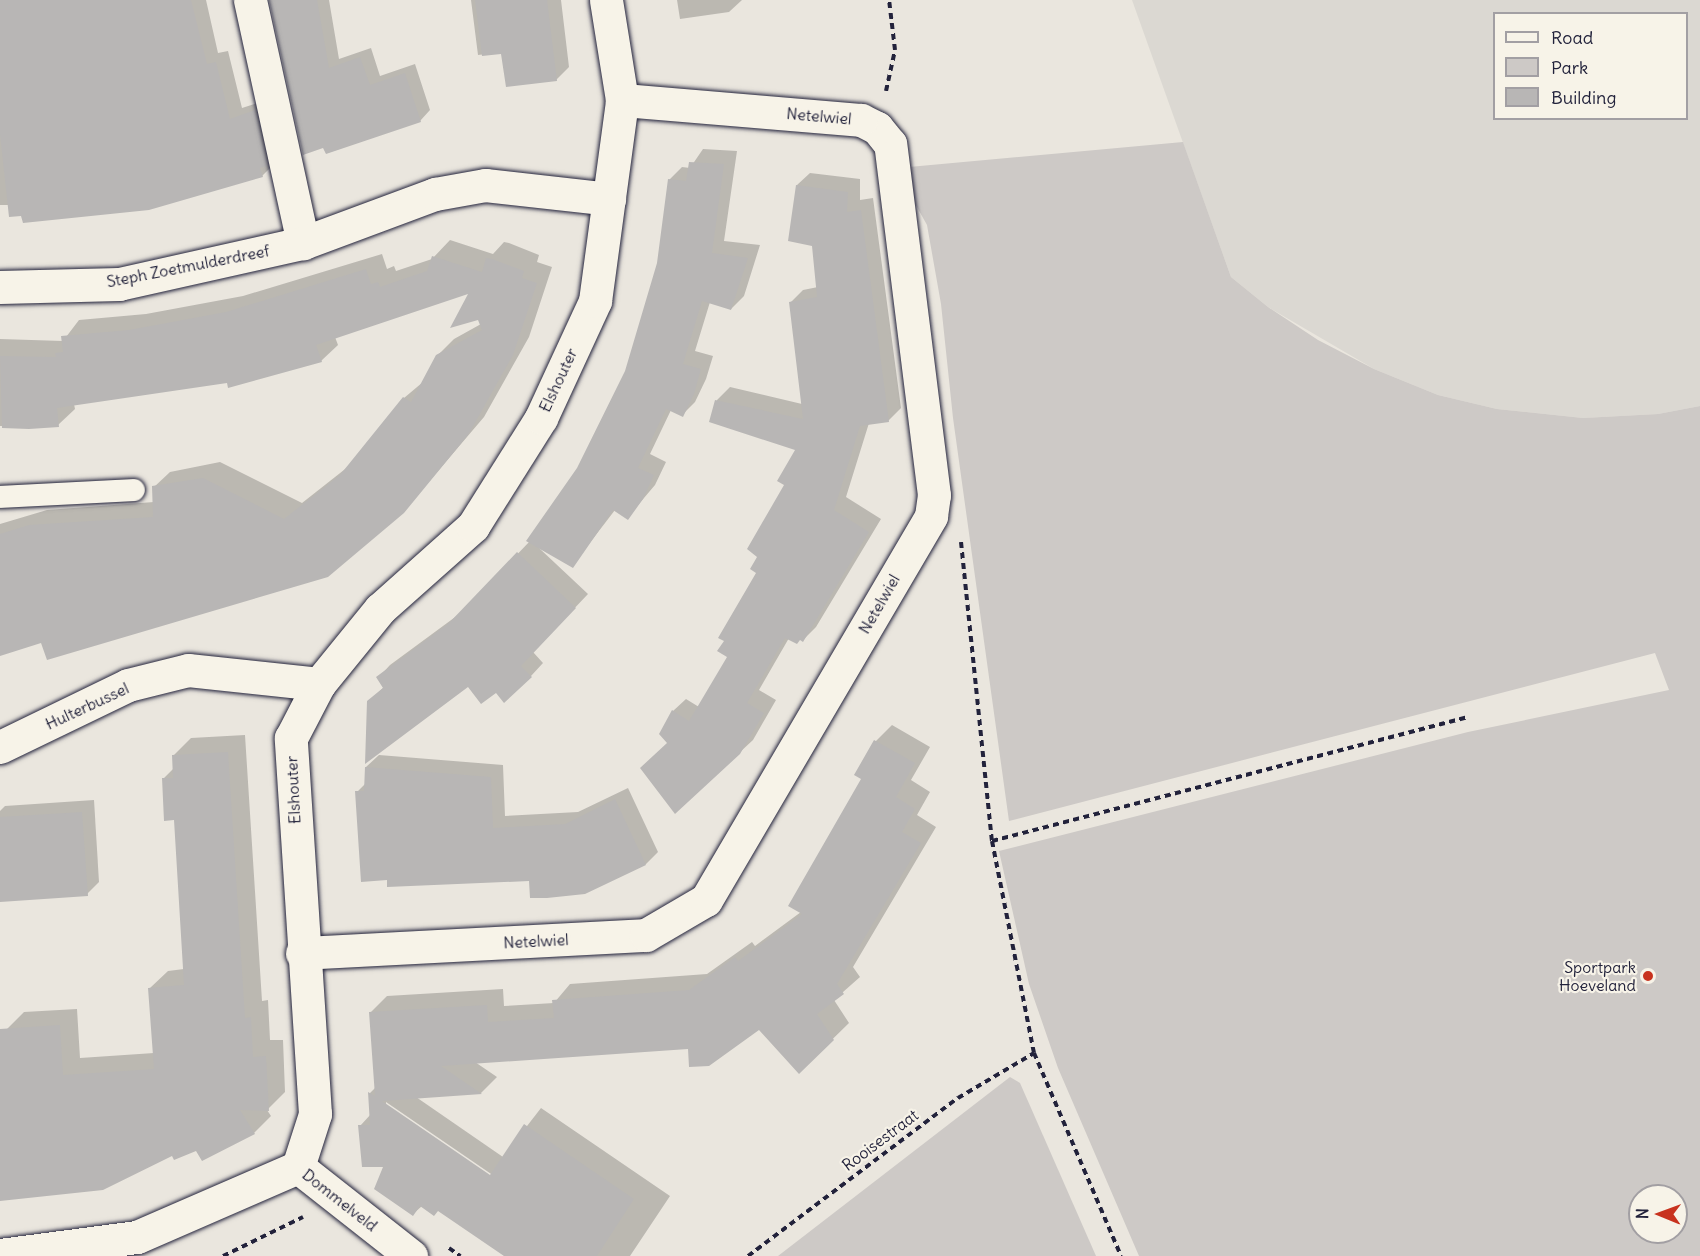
<!DOCTYPE html>
<style>
body{margin:0}
#map{position:relative;width:1700px;height:1256px;overflow:hidden;background:#eae6de;font-family:Delius,sans-serif}
div>[style]{position:absolute}
.built>*{inset:0;background:#dbd8d2}
.green>*{inset:0;background:#cdc9c6}
.shadow>*{inset:0;background:#0003}
.building>*{inset:0;background:#b8b6b5}
.path>*{height:4px;margin-top:-2px;transform-origin:0;background:repeating-linear-gradient(90deg,#22223b 0 6px,transparent 0 10.5px)}
.roads{filter:drop-shadow(0 0 2px #22223b) drop-shadow(0 0 2px #22223b)}
.service>*{height:22px;margin:-11px;padding:0 11px;transform-origin:11px;border-radius:11px;background:#f7f3e8}
.minor>*{height:33px;margin:-16.5px;padding:0 16.5px;transform-origin:16.5px;border-radius:16.5px;background:#f7f3e8}
.dots>*{width:16px;height:16px;translate:-50% -50%;box-sizing:border-box;border:3px solid #f7f3e8;border-radius:50%}
span{translate:-50% -50%;white-space:nowrap;text-align:center;line-height:1.15;-webkit-text-stroke:4.5px #f7f3e8;paint-order:stroke}
.street-label{font-size:16px;color:#22223b}
.poi-label{font-size:16px;color:#22223b}
.right{translate:-100% -50%;text-align:right}
.legend{position:absolute;left:1493px;top:12px;width:195px;height:108px;box-sizing:border-box;background:#f7f3e8;border:2px solid #a29fa3;margin:0;padding:8px 10px;list-style:none;font-size:18px;color:#22223b}
.legend li{display:flex;align-items:center;gap:12px;height:30px}
.legend b{width:30px;border:2px solid #a29fa3}
.north{position:absolute;left:1628px;top:1184px;width:60px;height:60px;box-sizing:border-box;background:#f7f3e8;border:2px solid #a29fa3;border-radius:50%;rotate:271deg;font-size:16px;font-weight:700;line-height:24px;text-align:center;color:#22223b}
.north::after{content:'';display:block;margin:auto;width:21px;height:27px;background:#c8321e;clip-path:polygon(50% 0,100% 100%,50% 72%,0 100%)}
</style>
<div id="map">
<div class="built">
<div style="clip-path:polygon(evenodd,1132px 0,1700px 0,1700px 406px,1658px 414px,1583px 418px,1497px 409px,1438px 395px,1374px 369px,1268px 307px,1231px 277px,1132px 0,1494px 14px,1686px 14px,1686px 118px,1494px 118px,1494px 14px)"></div>
</div>
<div class="green">
<div style="clip-path:polygon(evenodd,1183px 142px,1231px 277px,1268px 307px,1318px 340px,1374px 369px,1438px 395px,1497px 409px,1583px 418px,1658px 414px,1700px 406px,1700px 1256px,1139px 1256px,1058px 1068px,1029px 984px,999px 851px,1468px 732px,1669px 690px,1655px 653px,1009px 821px,953px 418px,941px 304px,927px 225px,912px 198px,909px 167px,1183px 142px,1640px 1196px,1676px 1196px,1676px 1232px,1640px 1232px,1640px 1196px)"></div>
<div style="clip-path:polygon(1010px 1077px,1020px 1083px,1096px 1256px,778px 1256px)"></div>
</div>
<div class="shadow">
<div style="clip-path:polygon(0 0,206px 0,218px 53px,228px 51px,242px 108px,267px 100px,274px 164px,262px 176px,23px 214px,9px 205px,0 205px)"></div>
<div style="clip-path:polygon(270px 0,329px 0,339px 59px,371px 48px,380px 76px,415px 64px,430px 110px,420px 121px,327px 153px)"></div>
<div style="clip-path:polygon(471px 0,561px 0,569px 67px,556px 80px,503px 52px,478px 55px)"></div>
<div style="clip-path:polygon(677px 0,742px 0,729px 12px,680px 19px)"></div>
<div style="clip-path:polygon(703px 149px,737px 151px,724px 241px,760px 245px,744px 296px,731px 309px,710px 302px,695px 351px,713px 356px,706px 379px,695px 402px,682px 415px,671px 410px,650px 454px,666px 462px,655px 485px,627px 518px,615px 510px,572px 566px,539px 548px,588px 594px,533px 652px,543px 663px,531px 676px,496px 691px,468px 685px,369px 701px,384px 687px,378px 678px,390px 665px,462px 612px,530px 541px,579px 469px,627px 371px,658px 263px,669px 180px,682px 167px,690px 168px)"></div>
<div style="clip-path:polygon(810px 173px,860px 179px,860px 200px,873px 198px,901px 408px,888px 421px,869px 423px,846px 497px,881px 519px,816px 627px,803px 640px,789px 638px,759px 690px,776px 700px,753px 740px,739px 753px,668px 743px,673px 711px,686px 699px,699px 707px,729px 656px,797px 449px,711px 421px,717px 400px,730px 387px,802px 404px,790px 303px,803px 290px,818px 287px,813px 245px,797px 185px)"></div>
<div style="clip-path:polygon(450px 240px,493px 254px,504px 242px,509px 243px,539px 255px,537px 262px,552px 267px,529px 337px,484px 417px,403px 512px,0 654px,0 524px,47px 510px,154px 502px,153px 488px,170px 472px,220px 462px,302px 503px,349px 466px,404px 398px,423px 382px,437px 356px,454px 339px,481px 324px,471px 291px,335px 337px,338px 345px,321px 361px,228px 381px,74px 404px,75px 409px,58px 425px,0 426px,0 339px,63px 341px,79px 320px,146px 314px,243px 296px,382px 254px,387px 269px,394px 266px,396px 271px,432px 259px)"></div>
<div style="clip-path:polygon(evenodd,892px 725px,930px 747px,911px 780px,930px 792px,917px 815px,936px 827px,853px 967px,860px 977px,834px 1000px,849px 1023px,799px 1072px,759px 1028px,689px 1047px,475px 1062px,497px 1077px,481px 1093px,416px 1097px,503px 1157px,541px 1108px,670px 1196px,630px 1256px,507px 1256px,438px 1209px,422px 1206px,413px 1214px,360px 1126px,371px 1114px,370px 1093px,376px 1087px,371px 1012px,387px 996px,503px 989px,504px 1006px,554px 1003px,570px 984px,707px 974px,752px 942px,755px 946px,801px 912px,864px 779px,856px 774px,876px 741px,892px 725px,386px 1102px,497px 1178px,495px 1181px,386px 1106px,386px 1102px)"></div>
<div style="clip-path:polygon(245px 735px,262px 1001px,268px 1000px,270px 1040px,283px 1040px,285px 1092px,267px 1110px,271px 1116px,254px 1133px,0 1200px,7px 1029px,24px 1012px,77px 1009px,80px 1058px,154px 1053px,150px 988px,168px 971px,184px 969px,175px 818px,163px 779px,174px 768px,173px 756px,191px 738px)"></div>
<div style="clip-path:polygon(379px 755px,503px 765px,505px 816px,578px 812px,628px 788px,658px 852px,646px 864px,531px 879px,357px 792px,366px 783px,366px 767px)"></div>
<div style="clip-path:polygon(94px 800px,99px 882px,87px 894px,0 901px,0 811px,5px 806px)"></div>
</div>
<div class="building">
<div style="clip-path:polygon(0 0,191px 0,207px 64px,216px 62px,230px 119px,255px 110px,267px 166px,260px 168px,263px 177px,149px 210px,23px 223px,21px 216px,9px 217px,0 134px)"></div>
<div style="clip-path:polygon(269px 0,317px 0,329px 68px,360px 57px,370px 85px,405px 73px,421px 122px,326px 154px,323px 148px,303px 155px)"></div>
<div style="clip-path:polygon(475px 0,547px 0,557px 81px,506px 87px,501px 54px,482px 56px)"></div>
<div style="clip-path:polygon(689px 162px,724px 164px,712px 253px,748px 258px,731px 310px,702px 301px,683px 364px,701px 369px,694px 394px,683px 417px,666px 409px,638px 468px,654px 475px,643px 499px,628px 520px,613px 510px,573px 568px,526px 541px,577px 468px,625px 371px,657px 263px,668px 179px,686px 181px)"></div>
<div style="clip-path:polygon(796px 185px,848px 192px,847px 212px,861px 210px,889px 422px,860px 426px,834px 510px,869px 532px,803px 642px,800px 640px,797px 644px,785px 638px,747px 703px,764px 713px,740px 754px,675px 814px,640px 768px,667px 743px,659px 734px,672px 710px,689px 721px,727px 657px,717px 651px,724px 641px,718px 638px,756px 573px,750px 569px,757px 557px,747px 549px,784px 485px,777px 481px,795px 450px,709px 422px,715px 400px,803px 419px,789px 302px,817px 297px,812px 246px,788px 241px)"></div>
<div style="clip-path:polygon(432px 256px,482px 272px,486px 258px,492px 259px,524px 271px,522px 278px,537px 283px,513px 355px,468px 435px,404px 513px,328px 577px,47px 660px,41px 643px,0 656px,0 534px,29px 525px,153px 517px,152px 486px,203px 478px,284px 519px,340px 475px,403px 397px,411px 402px,436px 355px,482px 330px,478px 320px,450px 328px,468px 294px,316px 345px,322px 362px,228px 388px,227px 383px,57px 408px,59px 427px,29px 429px,2px 428px,0 356px,56px 357px,55px 353px,63px 352px,61px 336px,129px 330px,226px 312px,366px 269px,371px 284px,378px 282px,380px 287px,427px 271px)"></div>
<div style="clip-path:polygon(517px 552px,576px 608px,521px 666px,532px 677px,504px 703px,496px 693px,481px 704px,468px 687px,365px 764px,367px 701px,383px 688px,376px 677px,449px 623px)"></div>
<div style="clip-path:polygon(874px 740px,915px 763px,896px 797px,915px 809px,902px 832px,921px 843px,837px 984px,844px 994px,817px 1014px,834px 1040px,799px 1074px,759px 1030px,709px 1066px,689px 1067px,688px 1049px,441px 1066px,482px 1094px,382px 1101px,490px 1175px,524px 1124px,634px 1199px,597px 1256px,504px 1256px,438px 1211px,434px 1216px,420px 1206px,413px 1216px,374px 1189px,383px 1167px,362px 1167px,358px 1125px,370px 1125px,368px 1092px,375px 1096px,369px 1012px,487px 1005px,488px 1022px,554px 1018px,552px 1000px,689px 990px,735px 957px,738px 961px,802px 914px,788px 906px,861px 779px,854px 775px)"></div>
<div style="clip-path:polygon(228px 752px,245px 1018px,251px 1017px,253px 1057px,266px 1056px,269px 1111px,240px 1110px,255px 1134px,202px 1161px,196px 1151px,174px 1160px,172px 1156px,103px 1190px,0 1201px,0 1029px,60px 1025px,63px 1075px,154px 1069px,148px 988px,184px 985px,174px 820px,164px 821px,162px 778px,173px 778px,172px 755px)"></div>
<div style="clip-path:polygon(365px 767px,491px 777px,493px 828px,565px 824px,615px 799px,646px 865px,585px 894px,547px 898px,530px 898px,529px 881px,387px 887px,387px 880px,361px 882px,355px 791px,364px 791px)"></div>
<div style="clip-path:polygon(82px 812px,88px 896px,0 902px,0 817px)"></div>
</div>
<div class="path">
<div style="left:886px;top:91px;width:42px;rotate:-77.6deg"></div>
<div style="left:895px;top:50px;width:50px;rotate:-96.8deg"></div>
<div style="left:961px;top:542px;width:301px;rotate:84.1deg"></div>
<div style="left:992px;top:841px;width:216px;rotate:78.8deg"></div>
<div style="left:1034px;top:1053px;width:221px;rotate:66.8deg"></div>
<div style="left:992px;top:841px;width:492px;rotate:-14.6deg"></div>
<div style="left:449px;top:1248px;width:14px;rotate:36deg"></div>
<div style="left:223px;top:1256px;width:89px;rotate:-26deg"></div>
<div style="left:748px;top:1256px;width:263px;rotate:-37deg"></div>
<div style="left:958px;top:1098px;width:88px;rotate:-30.6deg"></div>
</div>
<div class="roads">
<div class="service">
<div style="left:0;top:497px;width:134px;rotate:-3deg"></div>
</div>
<div class="minor">
<div style="left:250px;top:0;width:249px;rotate:77.7deg"></div>
<div style="left:0;top:287px;width:119px;rotate:-1.4deg"></div>
<div style="left:119px;top:284px;width:189px;rotate:-12.6deg"></div>
<div style="left:303px;top:243px;width:141px;rotate:-20.4deg"></div>
<div style="left:435px;top:194px;width:51px;rotate:-10.2deg"></div>
<div style="left:485px;top:185px;width:125px;rotate:6.4deg"></div>
<div style="left:0;top:747px;width:142px;rotate:-25.8deg"></div>
<div style="left:128px;top:685px;width:62px;rotate:-14deg"></div>
<div style="left:188px;top:670px;width:132px;rotate:6.1deg"></div>
<div style="left:302px;top:953px;width:344px;rotate:-3deg"></div>
<div style="left:646px;top:935px;width:69px;rotate:-30.3deg"></div>
<div style="left:706px;top:900px;width:445px;rotate:-59.6deg"></div>
<div style="left:931px;top:516px;width:21px;rotate:-82deg"></div>
<div style="left:934px;top:495px;width:354px;rotate:-97.1deg"></div>
<div style="left:890px;top:144px;width:21px;rotate:-129deg"></div>
<div style="left:877px;top:128px;width:18px;rotate:-153deg"></div>
<div style="left:861px;top:120px;width:240px;rotate:-175.2deg"></div>
<div style="left:298px;top:1167px;width:144px;rotate:38.2deg"></div>
<div style="left:0;top:1255px;width:138px;rotate:-7.5deg"></div>
<div style="left:137px;top:1237px;width:176px;rotate:-23.5deg"></div>
<div style="left:298px;top:1167px;width:56px;rotate:-72.2deg"></div>
<div style="left:315px;top:1114px;width:377px;rotate:-93.7deg"></div>
<div style="left:291px;top:738px;width:61px;rotate:-62.6deg"></div>
<div style="left:319px;top:684px;width:97px;rotate:-50.9deg"></div>
<div style="left:380px;top:609px;width:125px;rotate:-41.7deg"></div>
<div style="left:473px;top:526px;width:128px;rotate:-57.8deg"></div>
<div style="left:541px;top:418px;width:129px;rotate:-65.2deg"></div>
<div style="left:595px;top:301px;width:203px;rotate:-82.3deg"></div>
<div style="left:622px;top:100px;width:101px;rotate:-99.1deg"></div>
</div>
</div>
<div class="dots">
<div style="left:1648px;top:976px;background:#c8321e"></div>
</div>
<div class="street-label">
<span style="left:819px;top:116px;rotate:5deg">Netelwiel</span>
<span style="left:188px;top:266px;rotate:-11deg">Steph Zoetmulderdreef</span>
<span style="left:558px;top:380px;rotate:-65deg">Elshouter</span>
<span style="left:879px;top:604px;rotate:-60deg">Netelwiel</span>
<span style="left:87px;top:706px;rotate:-25deg">Hulterbussel</span>
<span style="left:293px;top:790px;rotate:-93deg">Elshouter</span>
<span style="left:536px;top:941px;rotate:-3deg">Netelwiel</span>
<span style="left:880px;top:1140px;rotate:-37deg">Rooisestraat</span>
<span style="left:340px;top:1200px;rotate:38deg">Dommelveld</span>
</div>
<div class="poi-label">
<span class="right" style="left:1636px;top:976px">Sportpark<br>Hoeveland</span>
</div>
<ul class="legend">
<li><b style="height:8px;background:#f7f3e8"></b>Road</li>
<li><b style="height:16px;background:#cdc9c6"></b>Park</li>
<li><b style="height:16px;background:#b8b6b5"></b>Building</li>
</ul>
<div class="north">N</div>
</div>
